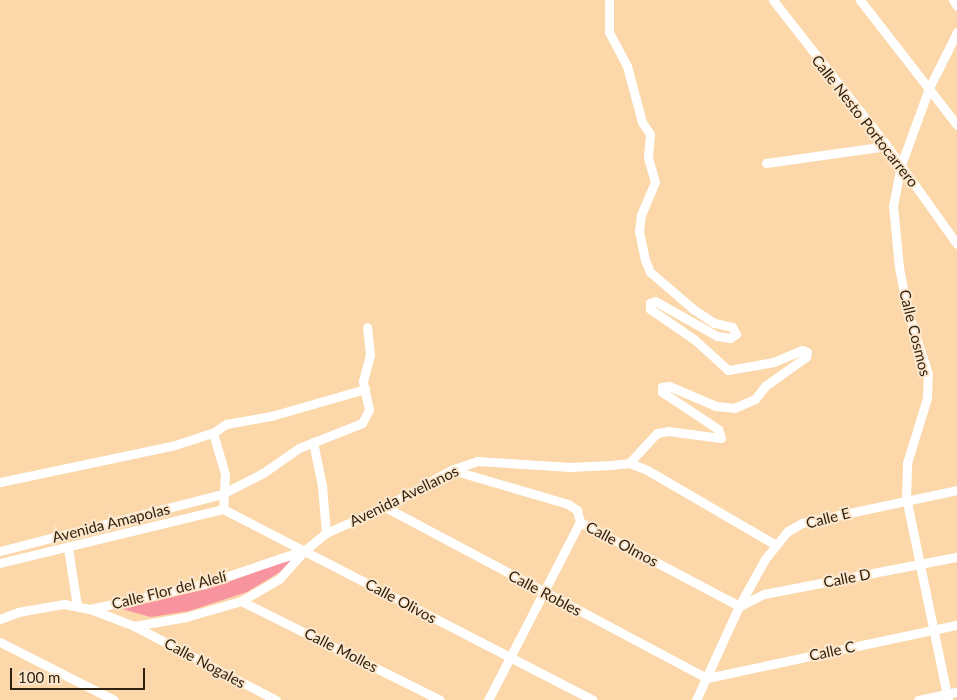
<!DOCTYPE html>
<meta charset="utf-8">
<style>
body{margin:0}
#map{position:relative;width:957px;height:700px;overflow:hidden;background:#fbd7a9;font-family:Lato,sans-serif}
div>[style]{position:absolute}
.green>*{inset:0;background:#f8949f}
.minor>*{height:9px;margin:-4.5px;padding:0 4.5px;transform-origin:4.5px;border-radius:4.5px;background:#fff}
span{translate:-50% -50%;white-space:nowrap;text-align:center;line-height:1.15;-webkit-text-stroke:4px #fde7cc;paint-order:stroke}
.street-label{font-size:15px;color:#2f2210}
.scale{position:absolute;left:10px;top:668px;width:135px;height:22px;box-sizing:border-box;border:2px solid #2f2210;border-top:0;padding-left:6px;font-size:15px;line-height:18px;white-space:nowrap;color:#2f2210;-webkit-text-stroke:4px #fde7cc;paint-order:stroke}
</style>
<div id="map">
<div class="green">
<div style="clip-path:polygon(292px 559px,285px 569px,247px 592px,189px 611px,151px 617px,122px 609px,211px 588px)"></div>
</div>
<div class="minor">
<div style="left:773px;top:0;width:185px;rotate:52deg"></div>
<div style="left:887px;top:146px;width:120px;rotate:54.5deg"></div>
<div style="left:860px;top:0;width:158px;rotate:52.2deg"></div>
<div style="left:953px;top:0;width:7px;rotate:56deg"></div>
<div style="left:766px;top:163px;width:122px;rotate:-8deg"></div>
<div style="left:213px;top:433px;width:43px;rotate:73.7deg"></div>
<div style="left:225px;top:474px;width:35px;rotate:93deg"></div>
<div style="left:313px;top:442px;width:45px;rotate:78.4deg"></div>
<div style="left:322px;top:486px;width:47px;rotate:85.1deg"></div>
<div style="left:629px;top:463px;width:19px;rotate:21deg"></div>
<div style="left:647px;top:470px;width:149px;rotate:30.2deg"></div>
<div style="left:452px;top:470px;width:121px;rotate:16.3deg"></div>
<div style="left:568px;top:504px;width:11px;rotate:34deg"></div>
<div style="left:577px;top:510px;width:12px;rotate:76deg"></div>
<div style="left:0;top:482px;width:179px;rotate:-11.9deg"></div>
<div style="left:175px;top:445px;width:40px;rotate:-18deg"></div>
<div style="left:213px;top:433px;width:16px;rotate:-35deg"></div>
<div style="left:226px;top:424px;width:46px;rotate:-10.1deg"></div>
<div style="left:271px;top:416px;width:98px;rotate:-16deg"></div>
<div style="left:385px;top:507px;width:365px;rotate:28deg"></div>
<div style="left:223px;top:509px;width:416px;rotate:27.3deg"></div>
<div style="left:580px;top:522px;width:180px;rotate:27.8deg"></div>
<div style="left:68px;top:548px;width:59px;rotate:81.2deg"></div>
<div style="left:0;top:551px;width:229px;rotate:-14.4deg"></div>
<div style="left:222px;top:494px;width:46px;rotate:-27.1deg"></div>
<div style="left:263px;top:473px;width:44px;rotate:-34.8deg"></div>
<div style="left:299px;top:448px;width:68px;rotate:-21.6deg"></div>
<div style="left:362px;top:423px;width:15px;rotate:-62deg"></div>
<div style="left:369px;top:410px;width:30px;rotate:-102deg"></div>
<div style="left:363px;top:381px;width:27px;rotate:-75deg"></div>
<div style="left:370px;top:355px;width:28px;rotate:-96deg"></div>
<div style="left:0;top:563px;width:229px;rotate:-13.6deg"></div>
<div style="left:241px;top:601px;width:222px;rotate:26.4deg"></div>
<div style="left:740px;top:606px;width:27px;rotate:-27deg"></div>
<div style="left:764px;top:594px;width:197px;rotate:-10.9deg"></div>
<div style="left:90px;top:609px;width:117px;rotate:-12.4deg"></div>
<div style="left:204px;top:584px;width:107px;rotate:-18.6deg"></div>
<div style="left:0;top:619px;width:19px;rotate:-21deg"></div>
<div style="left:18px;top:612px;width:47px;rotate:-9.9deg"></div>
<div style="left:64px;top:604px;width:26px;rotate:11deg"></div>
<div style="left:90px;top:609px;width:47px;rotate:21.1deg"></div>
<div style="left:134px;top:626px;width:53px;rotate:-9.8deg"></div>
<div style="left:186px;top:617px;width:57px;rotate:-16.2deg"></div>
<div style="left:241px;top:601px;width:44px;rotate:-30.1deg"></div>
<div style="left:279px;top:579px;width:39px;rotate:-48deg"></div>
<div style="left:305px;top:550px;width:27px;rotate:-39deg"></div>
<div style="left:326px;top:533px;width:64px;rotate:-23.8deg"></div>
<div style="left:385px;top:507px;width:76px;rotate:-29.3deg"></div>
<div style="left:451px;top:470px;width:28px;rotate:-19deg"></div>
<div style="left:477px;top:461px;width:93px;rotate:3.7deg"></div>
<div style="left:570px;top:467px;width:41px;rotate:-2.8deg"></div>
<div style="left:611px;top:465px;width:18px;rotate:-6deg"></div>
<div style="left:629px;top:463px;width:41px;rotate:-47deg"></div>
<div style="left:657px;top:433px;width:11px;rotate:-10deg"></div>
<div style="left:668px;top:431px;width:53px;rotate:7.5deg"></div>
<div style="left:721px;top:438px;width:9px;rotate:-108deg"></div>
<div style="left:718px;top:429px;width:67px;rotate:-146.5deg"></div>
<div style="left:662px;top:392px;width:5px;rotate:-90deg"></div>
<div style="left:662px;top:387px;width:7px;rotate:-8deg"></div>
<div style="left:669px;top:386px;width:51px;rotate:23.1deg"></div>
<div style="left:716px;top:406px;width:18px;rotate:6deg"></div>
<div style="left:734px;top:408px;width:23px;rotate:-23deg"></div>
<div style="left:755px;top:399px;width:16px;rotate:-52deg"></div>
<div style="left:765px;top:386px;width:50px;rotate:-35.3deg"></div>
<div style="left:806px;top:357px;width:5px;rotate:-79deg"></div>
<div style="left:807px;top:352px;width:5px;rotate:-158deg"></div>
<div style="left:802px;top:350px;width:30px;rotate:157deg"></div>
<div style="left:774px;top:362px;width:47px;rotate:170.1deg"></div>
<div style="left:728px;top:370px;width:45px;rotate:-137.7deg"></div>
<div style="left:695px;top:340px;width:55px;rotate:-145.4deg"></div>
<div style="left:650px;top:309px;width:6px;rotate:-90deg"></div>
<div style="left:650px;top:303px;width:5px;rotate:-22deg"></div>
<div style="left:655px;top:301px;width:71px;rotate:29.4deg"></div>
<div style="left:717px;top:336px;width:13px;rotate:9deg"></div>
<div style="left:730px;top:338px;width:7px;rotate:-34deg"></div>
<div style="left:736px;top:334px;width:8px;rotate:-120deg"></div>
<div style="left:732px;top:327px;width:18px;rotate:-167deg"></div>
<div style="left:714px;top:323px;width:27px;rotate:-146deg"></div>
<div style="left:692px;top:308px;width:55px;rotate:-139.4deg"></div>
<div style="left:650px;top:272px;width:13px;rotate:-113deg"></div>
<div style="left:645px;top:260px;width:30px;rotate:-102deg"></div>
<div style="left:639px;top:231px;width:16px;rotate:-83deg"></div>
<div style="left:641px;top:215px;width:36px;rotate:-67deg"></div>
<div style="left:655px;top:182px;width:26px;rotate:-106deg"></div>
<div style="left:648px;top:157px;width:23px;rotate:-85deg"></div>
<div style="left:650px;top:134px;width:14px;rotate:-124deg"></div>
<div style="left:642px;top:122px;width:58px;rotate:-105deg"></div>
<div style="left:627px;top:66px;width:38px;rotate:-118deg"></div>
<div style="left:609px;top:32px;width:32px;rotate:-90deg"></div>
<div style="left:134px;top:626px;width:160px;rotate:27.5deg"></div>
<div style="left:0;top:642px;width:128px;rotate:27deg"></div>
<div style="left:707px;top:678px;width:256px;rotate:-12deg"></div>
<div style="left:488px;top:700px;width:200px;rotate:-62.7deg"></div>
<div style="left:696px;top:700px;width:103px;rotate:-65.4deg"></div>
<div style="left:739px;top:606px;width:54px;rotate:-61deg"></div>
<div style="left:765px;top:559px;width:36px;rotate:-51deg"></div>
<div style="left:788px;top:531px;width:16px;rotate:-30deg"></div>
<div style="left:802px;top:523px;width:158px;rotate:-12deg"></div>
<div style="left:918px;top:700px;width:40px;rotate:-12deg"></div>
<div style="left:948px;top:700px;width:206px;rotate:-101.7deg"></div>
<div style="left:906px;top:498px;width:35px;rotate:-88deg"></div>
<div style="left:907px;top:463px;width:68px;rotate:-72.9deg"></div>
<div style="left:927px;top:398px;width:24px;rotate:-88deg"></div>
<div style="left:928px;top:374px;width:68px;rotate:-107.9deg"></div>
<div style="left:907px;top:309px;width:43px;rotate:-100.8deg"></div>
<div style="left:899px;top:267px;width:61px;rotate:-95.6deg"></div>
<div style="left:893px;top:206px;width:42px;rotate:-79deg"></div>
<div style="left:901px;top:165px;width:82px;rotate:-70deg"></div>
<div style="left:929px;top:88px;width:63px;rotate:-63.4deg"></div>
</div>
<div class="street-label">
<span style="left:865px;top:121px;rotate:52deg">Calle Nesto Portocarrero</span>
<span style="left:915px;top:333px;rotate:76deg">Calle Cosmos</span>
<span style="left:404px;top:496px;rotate:-26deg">Avenida Avellanos</span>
<span style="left:828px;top:518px;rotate:-14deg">Calle E</span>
<span style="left:111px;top:523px;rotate:-14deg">Avenida Amapolas</span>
<span style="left:622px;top:544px;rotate:28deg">Calle Olmos</span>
<span style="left:847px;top:578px;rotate:-11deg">Calle D</span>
<span style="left:169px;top:590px;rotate:-14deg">Calle Flor del Alelí</span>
<span style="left:545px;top:593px;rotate:28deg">Calle Robles</span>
<span style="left:401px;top:601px;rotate:28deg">Calle Olivos</span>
<span style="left:341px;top:650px;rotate:27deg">Calle Molles</span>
<span style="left:832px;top:651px;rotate:-12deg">Calle C</span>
<span style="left:205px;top:663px;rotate:28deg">Calle Nogales</span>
</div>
<div class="scale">100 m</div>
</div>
